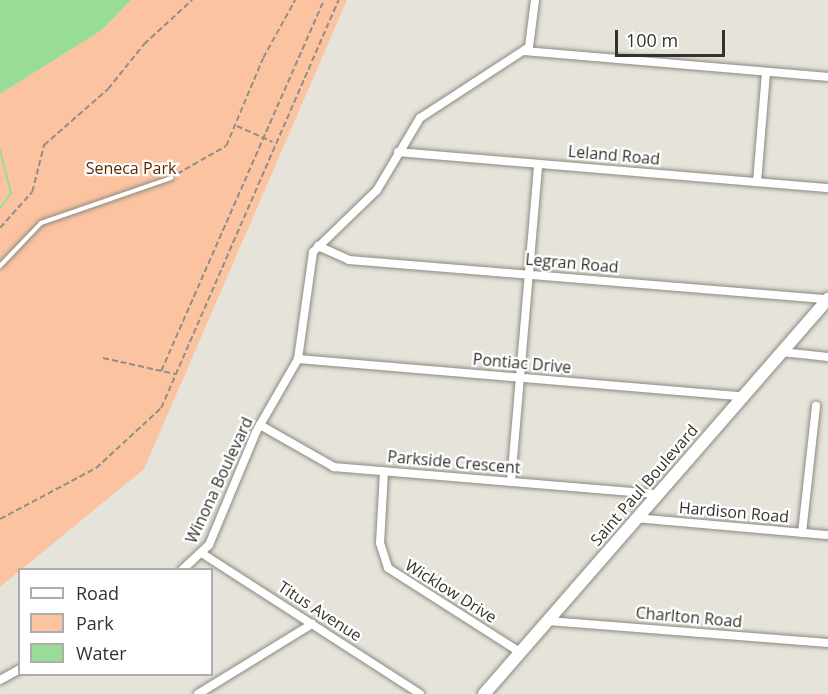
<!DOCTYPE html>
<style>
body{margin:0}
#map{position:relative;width:828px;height:694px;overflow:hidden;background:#e6e4da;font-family:"Open Sans",sans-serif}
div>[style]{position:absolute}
.green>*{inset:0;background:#fbc3a0}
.water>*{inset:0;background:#99dc98}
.stream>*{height:2px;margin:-1px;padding:0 1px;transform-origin:1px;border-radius:1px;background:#99dc98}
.path>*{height:1.5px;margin-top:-0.75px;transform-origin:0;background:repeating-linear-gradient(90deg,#908e87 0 6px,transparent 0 9px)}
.roads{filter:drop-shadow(0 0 2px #8b8980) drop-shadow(0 0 2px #8b8980)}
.lane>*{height:4px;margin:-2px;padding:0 2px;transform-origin:2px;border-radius:2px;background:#fff}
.street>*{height:8px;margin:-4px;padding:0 4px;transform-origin:4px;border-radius:4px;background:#fff}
.secondary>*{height:12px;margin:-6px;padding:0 6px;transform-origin:6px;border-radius:6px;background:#fff}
span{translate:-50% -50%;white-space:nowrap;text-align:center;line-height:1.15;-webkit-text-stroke:4.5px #fff;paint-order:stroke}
.street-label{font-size:16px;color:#33322e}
.park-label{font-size:16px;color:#5c2a00}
.legend{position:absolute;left:18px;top:568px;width:195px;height:108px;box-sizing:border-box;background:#fff;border:2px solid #adadab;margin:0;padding:8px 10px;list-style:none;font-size:18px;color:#33322e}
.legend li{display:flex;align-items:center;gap:12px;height:30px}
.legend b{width:30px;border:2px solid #adadab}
.scale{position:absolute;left:615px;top:30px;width:110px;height:27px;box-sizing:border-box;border:3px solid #33322e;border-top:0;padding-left:8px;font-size:18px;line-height:21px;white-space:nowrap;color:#33322e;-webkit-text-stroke:4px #fff;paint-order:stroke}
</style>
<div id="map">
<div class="green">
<div style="clip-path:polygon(131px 0,347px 0,144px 469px,0 587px,0 94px,102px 30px)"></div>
</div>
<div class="water">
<div style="clip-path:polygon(0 0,131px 0,102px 30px,0 94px)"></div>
</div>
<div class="stream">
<div style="left:0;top:150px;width:44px;rotate:75.7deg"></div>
<div style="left:11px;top:193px;width:19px;rotate:126deg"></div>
</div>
<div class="path">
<div style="left:237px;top:126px;width:39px;rotate:24deg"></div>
<div style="left:177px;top:174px;width:56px;rotate:-29.7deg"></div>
<div style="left:226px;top:146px;width:95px;rotate:-67.2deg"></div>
<div style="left:263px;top:58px;width:66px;rotate:-61.1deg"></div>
<div style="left:0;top:228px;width:48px;rotate:-48.4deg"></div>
<div style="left:32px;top:192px;width:49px;rotate:-75.7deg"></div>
<div style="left:44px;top:145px;width:85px;rotate:-41.2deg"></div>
<div style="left:108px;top:89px;width:58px;rotate:-51.3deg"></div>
<div style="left:144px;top:44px;width:65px;rotate:-42.5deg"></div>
<div style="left:103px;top:358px;width:74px;rotate:12.5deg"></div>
<div style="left:161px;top:371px;width:405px;rotate:-66.3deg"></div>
<div style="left:0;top:519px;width:109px;rotate:-28deg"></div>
<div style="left:96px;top:468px;width:88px;rotate:-42.7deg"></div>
<div style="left:161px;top:408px;width:445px;rotate:-66.5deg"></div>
</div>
<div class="roads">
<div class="lane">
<div style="left:0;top:266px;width:59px;rotate:-46.4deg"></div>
<div style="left:41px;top:223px;width:138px;rotate:-19.1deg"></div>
</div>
<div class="street">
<div style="left:525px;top:51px;width:304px;rotate:4.9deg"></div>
<div style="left:398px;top:152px;width:432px;rotate:4.8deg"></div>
<div style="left:757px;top:182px;width:110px;rotate:-85.3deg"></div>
<div style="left:318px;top:246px;width:34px;rotate:24deg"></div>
<div style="left:349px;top:260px;width:481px;rotate:4.7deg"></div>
<div style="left:781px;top:352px;width:47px;rotate:6.1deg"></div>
<div style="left:298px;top:359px;width:447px;rotate:4.8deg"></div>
<div style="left:260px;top:425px;width:85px;rotate:29.6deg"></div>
<div style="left:334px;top:467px;width:325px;rotate:4.8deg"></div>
<div style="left:384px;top:472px;width:71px;rotate:93.2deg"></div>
<div style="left:380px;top:543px;width:26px;rotate:72deg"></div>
<div style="left:388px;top:568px;width:156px;rotate:32.5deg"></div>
<div style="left:511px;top:482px;width:319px;rotate:-85.1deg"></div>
<div style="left:636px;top:518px;width:193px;rotate:5.1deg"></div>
<div style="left:802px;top:533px;width:128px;rotate:-83.7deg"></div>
<div style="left:203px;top:554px;width:258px;rotate:32.8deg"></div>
<div style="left:182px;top:570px;width:37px;rotate:-43deg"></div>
<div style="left:209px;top:545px;width:122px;rotate:-67.4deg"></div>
<div style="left:256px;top:432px;width:84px;rotate:-60.1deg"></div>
<div style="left:298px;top:359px;width:108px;rotate:-82deg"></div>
<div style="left:313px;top:252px;width:89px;rotate:-44.1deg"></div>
<div style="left:377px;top:190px;width:84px;rotate:-59.2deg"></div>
<div style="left:420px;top:118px;width:130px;rotate:-33.1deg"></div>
<div style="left:529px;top:47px;width:47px;rotate:-82.7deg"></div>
<div style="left:548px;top:621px;width:281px;rotate:4.5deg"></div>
<div style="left:0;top:680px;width:23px;rotate:-29deg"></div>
<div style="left:198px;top:694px;width:134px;rotate:-31.6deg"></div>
</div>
<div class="secondary">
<div style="left:484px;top:694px;width:524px;rotate:-48.95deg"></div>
</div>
</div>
<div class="street-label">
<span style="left:614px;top:155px;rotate:5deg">Leland Road</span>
<span style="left:572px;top:263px;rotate:5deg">Legran Road</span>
<span style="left:522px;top:363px;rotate:5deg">Pontiac Drive</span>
<span style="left:454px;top:462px;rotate:5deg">Parkside Crescent</span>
<span style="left:219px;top:480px;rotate:-65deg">Winona Boulevard</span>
<span style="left:644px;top:485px;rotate:-49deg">Saint Paul Boulevard</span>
<span style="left:734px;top:512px;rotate:5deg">Hardison Road</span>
<span style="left:451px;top:591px;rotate:32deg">Wicklow Drive</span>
<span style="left:320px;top:611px;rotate:33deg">Titus Avenue</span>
<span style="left:689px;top:617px;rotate:5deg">Charlton Road</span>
</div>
<div class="park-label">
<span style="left:131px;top:168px">Seneca Park</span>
</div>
<ul class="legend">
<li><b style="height:8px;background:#fff"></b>Road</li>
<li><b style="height:16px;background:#fbc3a0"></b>Park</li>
<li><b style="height:16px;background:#99dc98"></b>Water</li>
</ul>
<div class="scale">100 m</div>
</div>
